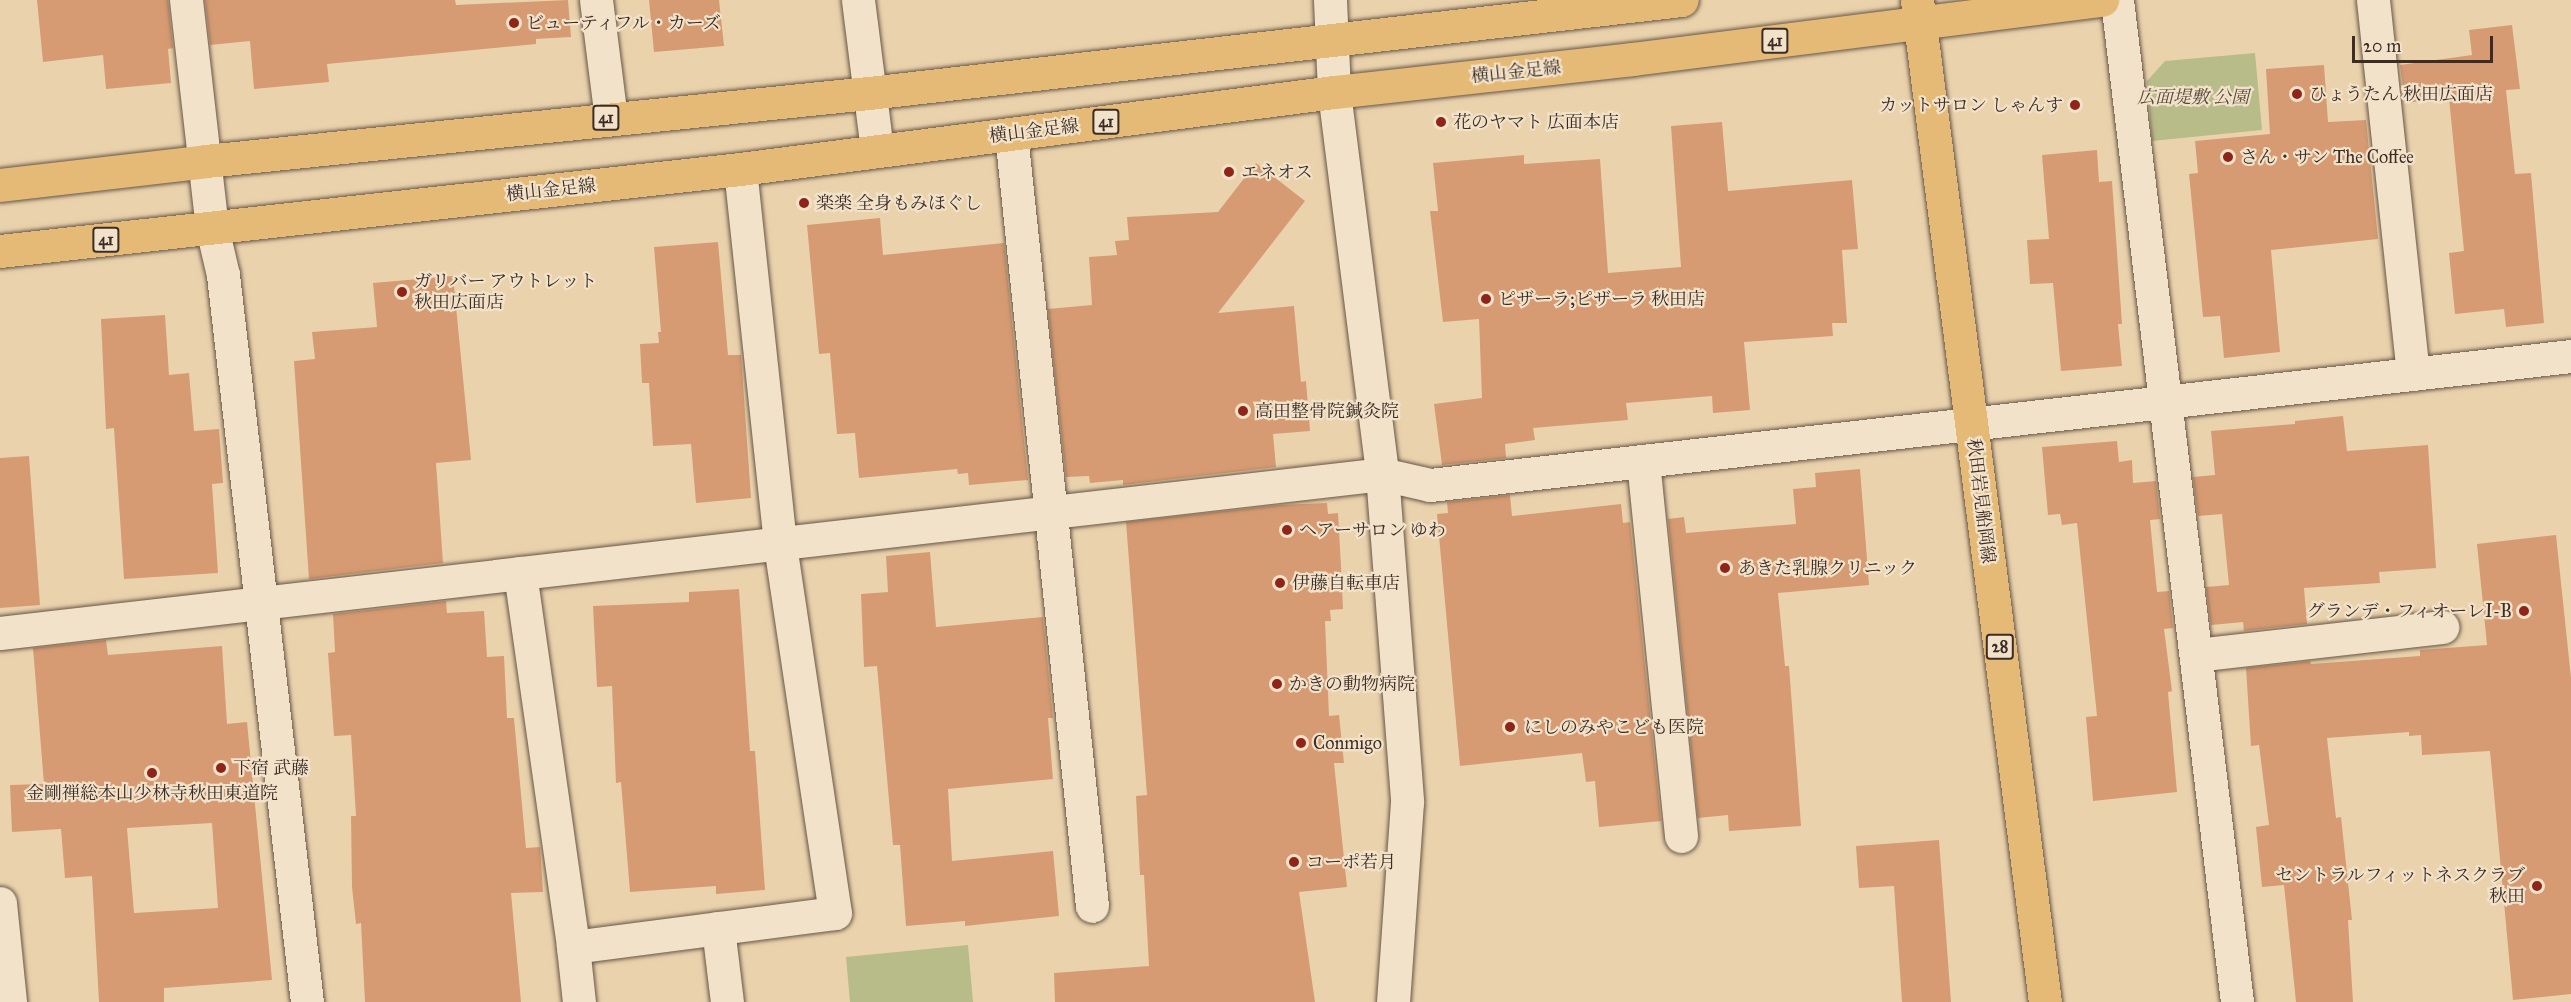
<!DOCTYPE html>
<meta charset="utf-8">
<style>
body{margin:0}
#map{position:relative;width:2571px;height:1002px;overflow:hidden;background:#ead3ac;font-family:"IM FELL Great Primer","Noto Serif JP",serif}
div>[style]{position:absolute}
.green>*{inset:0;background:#b7bc89}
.building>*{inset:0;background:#d69b72}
.roads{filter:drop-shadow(0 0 2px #685648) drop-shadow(0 0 2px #685648)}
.minor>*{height:33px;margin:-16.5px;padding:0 16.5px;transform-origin:16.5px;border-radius:16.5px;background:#f1e2c9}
.tertiary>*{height:33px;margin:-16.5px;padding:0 16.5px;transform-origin:16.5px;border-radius:16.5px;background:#f1e2c9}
.primary>*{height:33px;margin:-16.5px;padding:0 16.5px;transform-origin:16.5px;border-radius:16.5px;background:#e5ba76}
.dots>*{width:16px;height:16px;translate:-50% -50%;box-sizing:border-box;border:3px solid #f1e2c9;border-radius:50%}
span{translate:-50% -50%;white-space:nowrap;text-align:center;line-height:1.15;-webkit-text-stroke:4.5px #f1e2c9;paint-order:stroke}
.shield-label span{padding:2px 4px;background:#f1e2c9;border:2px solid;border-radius:4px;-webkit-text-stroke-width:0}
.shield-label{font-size:16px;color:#3c2c26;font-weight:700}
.poi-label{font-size:18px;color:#3c2c26}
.left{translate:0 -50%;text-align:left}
.right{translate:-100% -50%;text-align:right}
.street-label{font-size:18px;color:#3c2c26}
.park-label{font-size:18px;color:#55493a;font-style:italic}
.scale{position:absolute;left:2352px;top:36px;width:141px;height:27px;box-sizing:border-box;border:3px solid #3c2c26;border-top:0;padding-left:8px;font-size:18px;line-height:21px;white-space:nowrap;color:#3c2c26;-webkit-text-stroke:4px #f1e2c9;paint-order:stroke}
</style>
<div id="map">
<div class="green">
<div style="clip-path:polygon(2255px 53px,2262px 130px,2152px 141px,2147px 81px,2165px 61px)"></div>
<div style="clip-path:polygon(968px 945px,973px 1002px,850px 1002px,846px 957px)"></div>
</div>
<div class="building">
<div style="clip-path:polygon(37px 0,168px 0,173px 48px,168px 49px,171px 83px,106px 89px,103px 55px,43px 62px)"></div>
<div style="clip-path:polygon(205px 0,455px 0,456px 5px,568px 0,571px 37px,536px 39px,536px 44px,327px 64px,329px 82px,254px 89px,250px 41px,210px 45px)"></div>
<div style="clip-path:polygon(649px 0,719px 0,724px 46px,654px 52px)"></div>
<div style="clip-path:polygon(2512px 25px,2520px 89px,2506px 90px,2515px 174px,2531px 173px,2544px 323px,2506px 327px,2504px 309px,2455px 314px,2449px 253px,2464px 251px,2449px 98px,2405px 103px,2400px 65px,2472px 55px,2469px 30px)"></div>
<div style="clip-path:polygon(2324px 65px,2328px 122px,2366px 120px,2378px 239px,2271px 250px,2280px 352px,2224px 358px,2220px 316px,2203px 317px,2189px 174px,2198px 173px,2195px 141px,2270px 134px,2266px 69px)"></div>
<div style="clip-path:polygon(1722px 122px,1728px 191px,1852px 180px,1858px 249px,1842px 250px,1847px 323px,1832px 323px,1833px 336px,1744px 342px,1750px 410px,1713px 413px,1712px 396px,1626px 403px,1628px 420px,1533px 428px,1535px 440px,1505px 444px,1506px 458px,1442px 465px,1434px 404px,1482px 398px,1479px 319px,1443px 322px,1430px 211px,1438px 211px,1433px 163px,1524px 155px,1524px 164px,1600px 159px,1608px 273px,1681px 267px,1671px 126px)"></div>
<div style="clip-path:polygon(2097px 150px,2099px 182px,2112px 181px,2122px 324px,2118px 324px,2122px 366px,2061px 371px,2053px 283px,2030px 284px,2027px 240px,2049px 239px,2042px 155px)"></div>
<div style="clip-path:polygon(1256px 163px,1305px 201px,1218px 313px,1294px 306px,1301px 382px,1306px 381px,1310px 431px,1273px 434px,1276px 467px,1123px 485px,1123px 480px,1090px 483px,1089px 476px,1066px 477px,1048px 309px,1092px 305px,1089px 257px,1117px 255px,1115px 241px,1129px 240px,1127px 217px,1218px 212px)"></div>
<div style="clip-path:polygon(880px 218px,883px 255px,1004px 243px,1028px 480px,969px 485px,968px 473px,958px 474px,957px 469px,859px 478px,855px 433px,837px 434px,830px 353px,819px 354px,807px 225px)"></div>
<div style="clip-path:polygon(718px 242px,728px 355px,741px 355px,751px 498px,696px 503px,691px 444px,653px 446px,649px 383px,642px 383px,640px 344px,659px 343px,658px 332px,661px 332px,654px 247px)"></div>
<div style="clip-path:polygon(453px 276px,471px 460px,436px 463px,443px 563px,309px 579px,294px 361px,315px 359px,312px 332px,377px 327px,373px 283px)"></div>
<div style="clip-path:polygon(165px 315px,169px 375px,189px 373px,194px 431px,219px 429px,223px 483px,212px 484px,218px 573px,124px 579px,114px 428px,106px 429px,101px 319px)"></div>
<div style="clip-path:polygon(2343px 416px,2347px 451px,2428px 445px,2436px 568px,2379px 572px,2380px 583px,2304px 588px,2307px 624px,2244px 631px,2243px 622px,2211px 625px,2206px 587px,2229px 585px,2222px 514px,2198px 516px,2193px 477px,2215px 475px,2211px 431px,2295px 424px,2295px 421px)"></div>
<div style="clip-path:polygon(2117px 441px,2119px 462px,2132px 460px,2133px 483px,2156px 481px,2160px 519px,2150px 520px,2157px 592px,2169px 591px,2173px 628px,2164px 629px,2172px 691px,2168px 692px,2177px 792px,2093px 801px,2086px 717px,2097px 716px,2077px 523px,2062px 525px,2060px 514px,2048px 515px,2042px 447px)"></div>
<div style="clip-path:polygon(29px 456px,40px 605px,0 608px,0 458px)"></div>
<div style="clip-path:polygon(1860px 469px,1869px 585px,1778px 593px,1785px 666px,1789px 666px,1801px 826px,1729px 831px,1728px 815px,1698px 818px,1668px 519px,1684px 517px,1686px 533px,1796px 524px,1793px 489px,1816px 487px,1815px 473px)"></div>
<div style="clip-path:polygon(1510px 495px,1512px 516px,1621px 504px,1623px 523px,1630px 522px,1661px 821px,1599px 827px,1595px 781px,1586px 782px,1582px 753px,1460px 766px,1437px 514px,1448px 513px,1447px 502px)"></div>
<div style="clip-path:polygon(1327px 503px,1328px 514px,1338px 513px,1341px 566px,1343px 609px,1330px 610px,1331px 621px,1325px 621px,1329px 716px,1339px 715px,1344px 763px,1334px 763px,1347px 887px,1299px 892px,1315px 1002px,1055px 1002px,1054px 973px,1149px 966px,1144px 875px,1140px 875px,1136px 796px,1147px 795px,1126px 522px,1279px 505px)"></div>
<div style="clip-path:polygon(2556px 535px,2571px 678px,2571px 994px,2513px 1000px,2490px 751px,2422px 755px,2421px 735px,2409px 736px,2409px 732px,2327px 738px,2336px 818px,2341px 817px,2352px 920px,2348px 920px,2353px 1002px,2296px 1002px,2284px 885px,2262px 887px,2256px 827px,2269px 825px,2259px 745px,2251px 746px,2246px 668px,2310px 661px,2311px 664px,2420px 656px,2420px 650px,2487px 645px,2477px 544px)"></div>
<div style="clip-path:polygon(930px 552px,936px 627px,1043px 617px,1053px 718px,1048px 718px,1053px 779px,948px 789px,952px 861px,1053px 851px,1059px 916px,965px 926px,965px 921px,906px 926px,900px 845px,893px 845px,877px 666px,864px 667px,861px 594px,888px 592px,886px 556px)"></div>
<div style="clip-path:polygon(739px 589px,750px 751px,755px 751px,765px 890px,716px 894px,716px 886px,630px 892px,621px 782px,616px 783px,612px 686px,597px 687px,593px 606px,689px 602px,689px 592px)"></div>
<div style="clip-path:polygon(446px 601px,447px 613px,484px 611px,487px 657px,504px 656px,507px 718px,514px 718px,526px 848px,540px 847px,543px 892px,511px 893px,521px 1002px,365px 1002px,361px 923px,356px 924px,352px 887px,351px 816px,356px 816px,351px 735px,334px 736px,328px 653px,335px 652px,333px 614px)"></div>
<div style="clip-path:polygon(evenodd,106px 640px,108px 655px,222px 646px,227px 724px,247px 722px,272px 980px,164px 988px,164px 1002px,99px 1002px,92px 876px,65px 878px,61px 829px,12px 832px,10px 785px,44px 784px,33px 648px,106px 640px,212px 823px,218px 908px,134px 913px,127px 828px,212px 823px)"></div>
<div style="clip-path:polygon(1939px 840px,1951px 1002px,1902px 1002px,1894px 886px,1859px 888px,1856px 846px)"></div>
</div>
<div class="roads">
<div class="minor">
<div style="left:186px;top:0;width:229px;rotate:83.5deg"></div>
<div style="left:212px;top:228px;width:48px;rotate:76.8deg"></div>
<div style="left:223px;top:275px;width:732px;rotate:83.41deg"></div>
<div style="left:596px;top:0;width:119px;rotate:82.8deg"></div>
<div style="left:858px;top:0;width:152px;rotate:82.8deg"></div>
<div style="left:2117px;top:0;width:1009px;rotate:83.17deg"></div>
<div style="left:2373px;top:0;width:376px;rotate:83.9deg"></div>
<div style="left:1011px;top:134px;width:776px;rotate:84.01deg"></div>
<div style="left:1643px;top:461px;width:377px;rotate:84.2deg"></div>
<div style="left:520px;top:573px;width:378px;rotate:81.9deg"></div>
<div style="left:573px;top:947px;width:264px;rotate:-7.4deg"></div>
<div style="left:835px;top:913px;width:374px;rotate:-98.5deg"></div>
<div style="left:780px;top:543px;width:376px;rotate:-96.1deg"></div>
<div style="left:0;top:633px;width:1391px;rotate:-6.56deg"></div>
<div style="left:1382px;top:474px;width:49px;rotate:12.9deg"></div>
<div style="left:1430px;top:485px;width:1148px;rotate:-6.45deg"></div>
<div style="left:2196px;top:655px;width:248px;rotate:-6.5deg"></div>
<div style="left:0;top:903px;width:100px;rotate:84.2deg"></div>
<div style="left:718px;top:928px;width:75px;rotate:83.1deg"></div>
<div style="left:573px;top:947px;width:55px;rotate:83.8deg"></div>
</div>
<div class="tertiary">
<div style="left:1330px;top:0;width:92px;rotate:87.5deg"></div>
<div style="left:1334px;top:92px;width:385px;rotate:82.8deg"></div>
<div style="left:1382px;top:474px;width:329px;rotate:85.6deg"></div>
<div style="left:1407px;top:802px;width:200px;rotate:94deg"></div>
</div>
<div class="primary">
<div style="left:1917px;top:0;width:1010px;rotate:82.72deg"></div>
<div style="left:0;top:185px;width:207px;rotate:-6.6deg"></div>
<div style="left:206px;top:161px;width:666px;rotate:-5.86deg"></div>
<div style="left:869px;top:93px;width:818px;rotate:-6.53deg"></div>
<div style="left:0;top:251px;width:745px;rotate:-6.32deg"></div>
<div style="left:740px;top:169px;width:599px;rotate:-7.39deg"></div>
<div style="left:1334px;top:92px;width:300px;rotate:-6.3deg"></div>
<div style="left:1632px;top:59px;width:474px;rotate:-7.2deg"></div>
</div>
</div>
<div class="dots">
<div style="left:514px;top:23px;background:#8f2418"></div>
<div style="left:2297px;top:94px;background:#8f2418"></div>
<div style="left:2075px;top:105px;background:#8f2418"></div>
<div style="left:1441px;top:122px;background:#8f2418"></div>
<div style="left:2228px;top:157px;background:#8f2418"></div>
<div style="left:1229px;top:172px;background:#8f2418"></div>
<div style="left:804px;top:203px;background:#8f2418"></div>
<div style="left:402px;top:292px;background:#8f2418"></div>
<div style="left:1486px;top:299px;background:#8f2418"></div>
<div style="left:1243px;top:411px;background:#8f2418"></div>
<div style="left:1287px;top:530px;background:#8f2418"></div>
<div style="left:1725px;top:568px;background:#8f2418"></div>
<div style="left:1280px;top:583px;background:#8f2418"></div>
<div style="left:2524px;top:611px;background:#8f2418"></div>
<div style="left:1277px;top:684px;background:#8f2418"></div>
<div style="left:1510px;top:727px;background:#8f2418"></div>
<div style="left:1301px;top:743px;background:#8f2418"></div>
<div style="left:221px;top:768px;background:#8f2418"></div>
<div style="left:152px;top:773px;background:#8f2418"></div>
<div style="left:1294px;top:862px;background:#8f2418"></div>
<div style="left:2537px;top:886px;background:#8f2418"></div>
</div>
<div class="shield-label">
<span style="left:1775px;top:41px">41</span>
<span style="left:606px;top:118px">41</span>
<span style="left:1106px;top:122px">41</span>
<span style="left:106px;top:240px">41</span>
<span style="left:2000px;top:647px">28</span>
</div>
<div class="poi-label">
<span class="left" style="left:526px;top:23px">ビューティフル・カーズ</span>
<span class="left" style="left:2309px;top:94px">ひょうたん 秋田広面店</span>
<span class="right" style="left:2063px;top:105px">カットサロン しゃんす</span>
<span class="left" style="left:1453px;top:122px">花のヤマト 広面本店</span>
<span class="left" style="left:2240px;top:157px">さん・サン The Coffee</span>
<span class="left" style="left:1241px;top:172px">エネオス</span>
<span class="left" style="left:816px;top:203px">楽楽 全身もみほぐし</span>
<span class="left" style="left:414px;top:292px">ガリバー アウトレット<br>秋田広面店</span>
<span class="left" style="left:1498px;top:299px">ピザーラ;ピザーラ 秋田店</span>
<span class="left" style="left:1255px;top:411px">高田整骨院鍼灸院</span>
<span class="left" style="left:1299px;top:530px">ヘアーサロン ゆわ</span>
<span class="left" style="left:1738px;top:568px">あきた乳腺クリニック</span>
<span class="left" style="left:1292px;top:583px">伊藤自転車店</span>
<span class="right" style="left:2512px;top:611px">グランデ・フィオーレI-B</span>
<span class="left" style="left:1289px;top:684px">かきの動物病院</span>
<span class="left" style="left:1524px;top:727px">にしのみやこども医院</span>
<span class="left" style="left:1313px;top:743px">Conmigo</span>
<span class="left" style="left:233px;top:768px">下宿 武藤</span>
<span style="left:152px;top:793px">金剛禅総本山少林寺秋田東道院</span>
<span class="left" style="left:1306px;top:862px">コーポ若月</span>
<span class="right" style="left:2525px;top:886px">セントラルフィットネスクラブ<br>秋田</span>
</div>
<div class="street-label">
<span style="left:1516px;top:72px;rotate:-6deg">横山金足線</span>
<span style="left:1034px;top:131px;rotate:-7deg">横山金足線</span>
<span style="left:551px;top:190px;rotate:-6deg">横山金足線</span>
<span style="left:1981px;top:501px;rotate:83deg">秋田岩見船岡線</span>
</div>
<div class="park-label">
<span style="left:2193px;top:97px">広面堤敷 公園</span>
</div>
<div class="scale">20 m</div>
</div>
